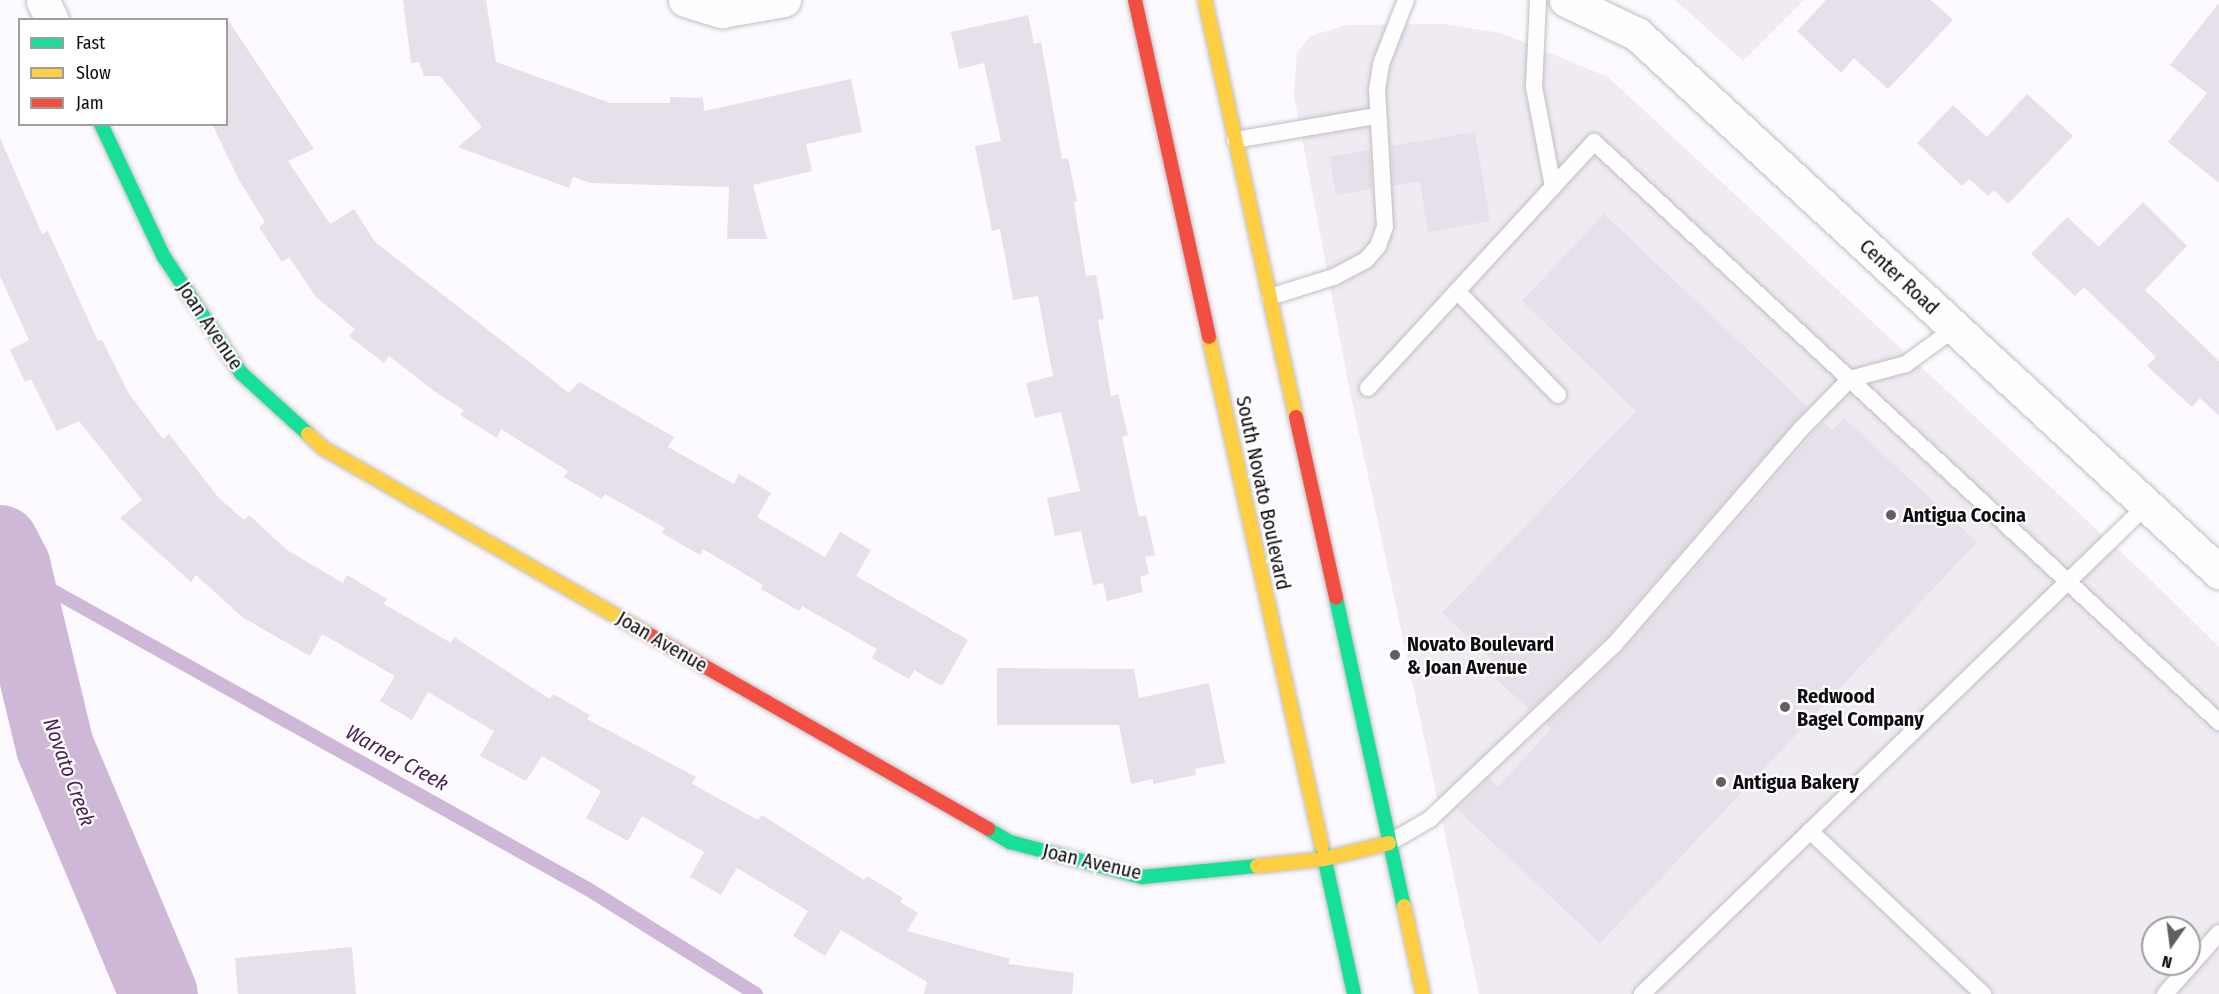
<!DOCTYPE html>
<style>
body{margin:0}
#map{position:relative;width:2219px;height:994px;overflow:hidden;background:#fcfafe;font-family:"Fira Sans Condensed",sans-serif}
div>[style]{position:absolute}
.built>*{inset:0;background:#f0eaf2}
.stream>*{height:14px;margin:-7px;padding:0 7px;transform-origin:7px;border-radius:7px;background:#cfb7d8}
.river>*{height:78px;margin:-39px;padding:0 39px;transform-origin:39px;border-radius:39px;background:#cfb7d8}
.building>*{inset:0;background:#e7dfea}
.roads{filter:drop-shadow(0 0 2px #c0bec1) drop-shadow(0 0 2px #c0bec1)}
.lane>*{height:16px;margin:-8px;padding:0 8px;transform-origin:8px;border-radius:8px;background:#fffeff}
.street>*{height:33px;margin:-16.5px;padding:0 16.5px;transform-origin:16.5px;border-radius:16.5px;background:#fffeff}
.fast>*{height:14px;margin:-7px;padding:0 7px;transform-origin:7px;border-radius:7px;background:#16e098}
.slow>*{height:14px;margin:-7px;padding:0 7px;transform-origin:7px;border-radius:7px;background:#ffcf43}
.jam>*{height:14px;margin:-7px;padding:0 7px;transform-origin:7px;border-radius:7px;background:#f24e42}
.dots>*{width:16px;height:16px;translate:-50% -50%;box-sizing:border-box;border:3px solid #fff;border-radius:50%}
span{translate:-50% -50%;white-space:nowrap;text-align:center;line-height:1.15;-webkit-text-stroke:4.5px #fff;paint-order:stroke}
.street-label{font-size:20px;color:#0e0c0e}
.poi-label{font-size:20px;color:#0e0c0e;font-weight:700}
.left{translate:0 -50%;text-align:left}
.water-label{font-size:21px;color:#4b2158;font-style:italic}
.legend{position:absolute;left:18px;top:18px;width:210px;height:108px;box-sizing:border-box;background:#fff;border:2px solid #9f9e9f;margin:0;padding:8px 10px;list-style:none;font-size:18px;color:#0e0c0e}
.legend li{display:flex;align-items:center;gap:12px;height:30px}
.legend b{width:30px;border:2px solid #9f9e9f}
.north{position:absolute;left:2141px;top:916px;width:60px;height:60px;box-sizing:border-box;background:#fff;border:2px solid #9f9e9f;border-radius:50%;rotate:194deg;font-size:16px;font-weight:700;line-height:24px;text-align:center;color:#0e0c0e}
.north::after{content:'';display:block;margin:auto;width:21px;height:27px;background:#615f62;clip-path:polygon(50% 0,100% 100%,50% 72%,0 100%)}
</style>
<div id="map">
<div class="built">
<div style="clip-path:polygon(1675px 0,1804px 0,1743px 61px)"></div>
<div style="clip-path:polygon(evenodd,1443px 24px,1501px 33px,1608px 77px,2150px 579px,2219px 647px,2219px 994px,1479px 994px,1348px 382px,1294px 95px,1297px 52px,1311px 36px,1346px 25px,1443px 24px,2153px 928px,2189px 928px,2189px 964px,2153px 964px,2153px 928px)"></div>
</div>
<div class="stream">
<div style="left:12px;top:568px;width:659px;rotate:29.13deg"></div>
<div style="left:588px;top:889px;width:198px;rotate:32deg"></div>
</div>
<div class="river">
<div style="left:0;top:544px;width:27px;rotate:63deg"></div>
<div style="left:12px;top:568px;width:184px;rotate:76.5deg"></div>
<div style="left:55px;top:747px;width:268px;rotate:67.2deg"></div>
</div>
<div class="building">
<div style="clip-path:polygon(403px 0,486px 0,496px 62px,610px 103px,670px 103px,670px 97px,703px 98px,704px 111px,851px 79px,862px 132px,806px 144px,812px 171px,753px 185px,767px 239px,727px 239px,729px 187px,590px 183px,573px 177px,569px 188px,458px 147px,482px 127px,440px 76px,424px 76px,419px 62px,411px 63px)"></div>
<div style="clip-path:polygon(1826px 0,1931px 0,1953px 20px,1888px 89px,1854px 58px,1841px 73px,1797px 31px)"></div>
<div style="clip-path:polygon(2219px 3px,2219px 183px,2168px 142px,2207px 93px,2170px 65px)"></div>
<div style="clip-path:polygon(1028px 15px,1034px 44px,1041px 42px,1062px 159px,1068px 158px,1077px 201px,1074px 202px,1086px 276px,1096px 275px,1104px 319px,1098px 320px,1111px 396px,1118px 394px,1128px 435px,1122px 437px,1139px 517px,1146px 515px,1155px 555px,1145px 557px,1149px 574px,1140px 577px,1143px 592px,1107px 601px,1103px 583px,1093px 585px,1081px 531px,1055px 536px,1047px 498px,1080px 491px,1061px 412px,1035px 418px,1026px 383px,1053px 376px,1038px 296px,1013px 300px,1000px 229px,992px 231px,975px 146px,1001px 141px,984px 63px,959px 69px,951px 32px)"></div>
<div style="clip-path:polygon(226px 17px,314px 149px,288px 161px,330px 224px,354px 209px,375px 242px,569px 393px,579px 382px,674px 437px,668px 447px,734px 484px,739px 474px,771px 493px,757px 517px,825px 557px,840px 532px,871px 550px,856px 576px,968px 640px,942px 686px,914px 670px,909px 679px,872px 658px,877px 649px,802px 606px,799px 611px,761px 589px,763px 585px,703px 549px,700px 555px,662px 533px,665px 528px,605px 494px,602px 499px,564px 477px,568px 471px,501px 429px,497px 438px,460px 415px,464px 410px,438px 394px,389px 356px,384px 363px,349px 336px,355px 329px,316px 297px,289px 257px,282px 262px,259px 227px,265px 222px,239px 180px,212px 124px,226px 124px)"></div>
<div style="clip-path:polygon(2027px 94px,2073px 136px,2008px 204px,1994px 190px,1988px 196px,1969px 179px,1962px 186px,1917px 143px,1953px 105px,1987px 137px)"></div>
<div style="clip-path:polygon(1475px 132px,1490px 221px,1428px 232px,1420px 181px,1393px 186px,1391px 146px)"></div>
<div style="clip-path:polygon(0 138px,42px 234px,48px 231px,98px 341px,102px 340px,129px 394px,163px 439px,169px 434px,218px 497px,244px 520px,249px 515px,287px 550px,343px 583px,347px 575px,387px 599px,384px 604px,451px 643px,454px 637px,550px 699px,553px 694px,590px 715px,587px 719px,696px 777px,692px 784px,758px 820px,762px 815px,864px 880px,867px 876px,903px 898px,900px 902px,918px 913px,907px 931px,1010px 959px,1008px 964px,1074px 973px,1072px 994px,924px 994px,927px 982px,841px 930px,825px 956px,793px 936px,808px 911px,737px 868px,721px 895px,690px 877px,704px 852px,642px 816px,628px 841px,586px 818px,601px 791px,542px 756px,526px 781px,480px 756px,494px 731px,428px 692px,412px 720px,380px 701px,395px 676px,322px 634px,310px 656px,242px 617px,196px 575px,191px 582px,120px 518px,142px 500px,79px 421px,57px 431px,31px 379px,25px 382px,10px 350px,29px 340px,0 276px)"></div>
<div style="clip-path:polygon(1370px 150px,1372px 189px,1336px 195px,1329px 157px)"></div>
<div style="clip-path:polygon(2143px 202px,2187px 246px,2145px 290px,2219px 361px,2219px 416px,2200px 398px,2192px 407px,2147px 366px,2156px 357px,2084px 287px,2075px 296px,2031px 254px,2067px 217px,2099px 247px)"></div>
<div style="clip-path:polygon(1604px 214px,1808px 407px,1606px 638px,1530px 710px,1496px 679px,1503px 670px,1442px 613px,1636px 411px,1522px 301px)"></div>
<div style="clip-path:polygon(1844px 418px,1977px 542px,1600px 943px,1458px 810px,1489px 778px,1498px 787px,1551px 729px,1546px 724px,1622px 652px,1823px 422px,1832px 430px)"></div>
<div style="clip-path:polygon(997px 668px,1134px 669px,1139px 698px,1209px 683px,1225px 763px,1195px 769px,1196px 775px,1153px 784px,1153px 779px,1131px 784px,1119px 725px,997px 725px)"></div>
<div style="clip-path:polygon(352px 947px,356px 994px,238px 994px,235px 958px)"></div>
</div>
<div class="roads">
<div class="lane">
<div style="left:1538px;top:0;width:87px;rotate:92.6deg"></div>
<div style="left:1534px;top:87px;width:102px;rotate:79.2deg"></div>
<div style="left:1235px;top:140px;width:143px;rotate:-9.7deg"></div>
<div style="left:1457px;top:291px;width:145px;rotate:45.8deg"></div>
<div style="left:1270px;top:297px;width:67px;rotate:-17.4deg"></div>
<div style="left:1334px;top:277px;width:36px;rotate:-28deg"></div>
<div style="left:1366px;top:260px;width:18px;rotate:-49deg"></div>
<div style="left:1378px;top:246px;width:20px;rotate:-70deg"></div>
<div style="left:1385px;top:227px;width:137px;rotate:-93.3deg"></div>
<div style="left:1377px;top:90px;width:26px;rotate:-81deg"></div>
<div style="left:1381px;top:64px;width:69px;rotate:-68.7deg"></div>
<div style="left:1368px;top:388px;width:334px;rotate:-47.4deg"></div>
<div style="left:1594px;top:142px;width:853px;rotate:42.86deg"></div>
<div style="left:1810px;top:831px;width:238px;rotate:43.3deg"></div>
<div style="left:1389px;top:843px;width:48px;rotate:-30.3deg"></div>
<div style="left:1430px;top:819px;width:253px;rotate:-43.4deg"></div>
<div style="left:1614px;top:645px;width:287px;rotate:-49.1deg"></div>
<div style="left:1802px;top:428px;width:69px;rotate:-45.6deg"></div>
<div style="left:1850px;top:379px;width:58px;rotate:-15deg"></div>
<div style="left:1906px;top:364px;width:61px;rotate:-36.3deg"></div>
<div style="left:1642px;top:994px;width:703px;rotate:-44.08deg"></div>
<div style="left:2165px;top:994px;width:81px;rotate:-48.5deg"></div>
</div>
<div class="street">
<div style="left:685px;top:0;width:39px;rotate:17deg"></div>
<div style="left:722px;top:11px;width:63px;rotate:-10.1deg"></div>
<div style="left:1566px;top:0;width:79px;rotate:25.6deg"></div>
<div style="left:1637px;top:34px;width:793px;rotate:42.75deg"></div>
<div style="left:43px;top:1px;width:21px;rotate:65deg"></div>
</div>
<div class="fast">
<div style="left:101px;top:124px;width:147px;rotate:64.7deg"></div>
<div style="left:164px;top:257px;width:139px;rotate:56.4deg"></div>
<div style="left:241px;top:373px;width:91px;rotate:42.3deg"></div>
<div style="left:1336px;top:598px;width:315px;rotate:77.6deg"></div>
<div style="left:988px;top:829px;width:26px;rotate:31deg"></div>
<div style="left:1010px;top:842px;width:137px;rotate:14.9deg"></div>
<div style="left:1142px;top:877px;width:116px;rotate:-5.5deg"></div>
<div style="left:1322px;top:847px;width:150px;rotate:77.7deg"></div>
</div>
<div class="slow">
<div style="left:1205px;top:0;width:427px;rotate:77.7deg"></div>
<div style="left:1209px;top:337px;width:522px;rotate:77.51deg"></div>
<div style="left:308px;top:434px;width:21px;rotate:43deg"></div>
<div style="left:323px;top:448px;width:374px;rotate:29.8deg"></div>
<div style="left:1257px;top:866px;width:67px;rotate:-6deg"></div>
<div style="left:1324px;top:859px;width:67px;rotate:-13.8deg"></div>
<div style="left:1404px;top:906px;width:90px;rotate:77.8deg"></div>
</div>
<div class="jam">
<div style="left:1135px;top:0;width:345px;rotate:77.6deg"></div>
<div style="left:1296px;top:417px;width:185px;rotate:77.5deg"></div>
<div style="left:648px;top:634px;width:392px;rotate:29.8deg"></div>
</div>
</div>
<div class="dots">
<div style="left:1891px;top:515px;background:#615f62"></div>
<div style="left:1395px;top:655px;background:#615f62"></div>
<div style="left:1785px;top:707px;background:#615f62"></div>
<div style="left:1721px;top:782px;background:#615f62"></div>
</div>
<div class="street-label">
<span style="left:1899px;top:277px;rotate:43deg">Center Road</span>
<span style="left:210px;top:326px;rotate:56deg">Joan Avenue</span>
<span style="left:1263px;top:493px;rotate:78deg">South Novato Boulevard</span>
<span style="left:662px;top:642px;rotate:30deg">Joan Avenue</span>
<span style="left:1092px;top:862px;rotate:13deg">Joan Avenue</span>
</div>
<div class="poi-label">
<span class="left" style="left:1903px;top:515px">Antigua Cocina</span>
<span class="left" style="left:1407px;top:656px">Novato Boulevard<br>&amp; Joan Avenue</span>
<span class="left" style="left:1797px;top:708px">Redwood<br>Bagel Company</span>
<span class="left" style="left:1733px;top:782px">Antigua Bakery</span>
</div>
<div class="water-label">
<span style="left:397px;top:758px;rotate:29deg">Warner Creek</span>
<span style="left:69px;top:772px;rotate:70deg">Novato Creek</span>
</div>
<ul class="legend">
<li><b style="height:8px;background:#16e098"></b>Fast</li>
<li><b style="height:8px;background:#ffcf43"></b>Slow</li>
<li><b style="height:8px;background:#f24e42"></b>Jam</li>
</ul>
<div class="north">N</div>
</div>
